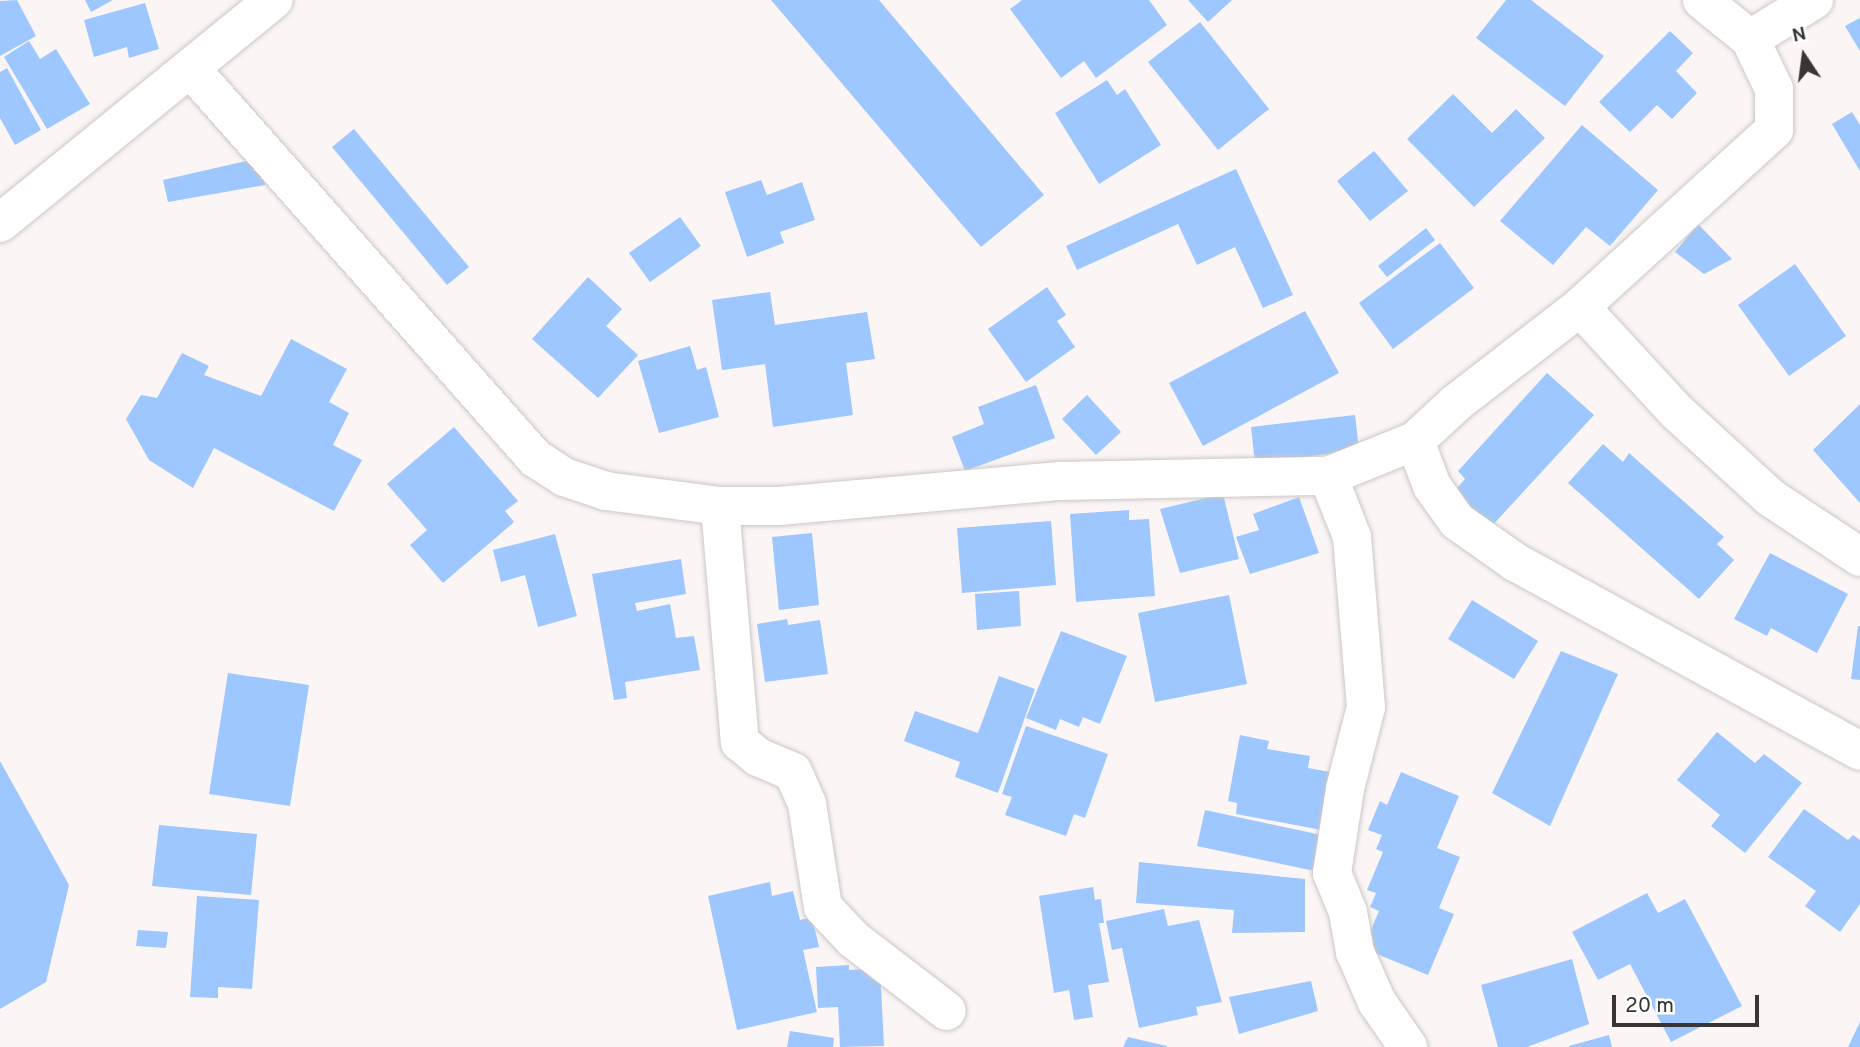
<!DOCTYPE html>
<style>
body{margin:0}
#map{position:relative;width:1860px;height:1047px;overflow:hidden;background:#fbf6f5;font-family:Overpass,sans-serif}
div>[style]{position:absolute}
.building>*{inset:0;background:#9dc7fe}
.roads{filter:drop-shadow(0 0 2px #ccc7c6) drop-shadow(0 0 2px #ccc7c6)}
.street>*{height:38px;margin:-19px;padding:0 19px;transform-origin:19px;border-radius:19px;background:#fff}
span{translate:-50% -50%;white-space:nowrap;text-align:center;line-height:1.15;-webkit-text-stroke:6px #fff;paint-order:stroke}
.north{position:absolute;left:1769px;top:21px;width:70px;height:70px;-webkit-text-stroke:5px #fff;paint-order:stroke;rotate:347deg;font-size:19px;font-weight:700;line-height:28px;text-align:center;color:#373535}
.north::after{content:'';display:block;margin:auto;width:24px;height:32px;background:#373535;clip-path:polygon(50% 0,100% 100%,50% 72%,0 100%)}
.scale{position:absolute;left:1612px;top:995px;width:147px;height:32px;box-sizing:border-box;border:4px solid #373535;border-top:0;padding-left:9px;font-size:21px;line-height:24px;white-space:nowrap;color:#373535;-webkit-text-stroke:5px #fff;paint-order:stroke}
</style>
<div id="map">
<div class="building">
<div style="clip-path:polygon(17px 0,36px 36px,0 56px,0 1px)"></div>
<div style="clip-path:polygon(85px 0,113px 0,91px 12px)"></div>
<div style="clip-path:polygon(771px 0,879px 0,1044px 195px,981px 247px)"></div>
<div style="clip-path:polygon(1022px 0,1149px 0,1167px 25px,1096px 78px,1084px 61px,1061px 78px,1010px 9px)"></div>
<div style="clip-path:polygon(1188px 0,1232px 0,1208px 22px)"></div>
<div style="clip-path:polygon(1506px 0,1531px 0,1604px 56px,1565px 106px,1476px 38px)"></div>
<div style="clip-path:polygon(145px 3px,159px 49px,129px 58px,127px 47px,94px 57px,84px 20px)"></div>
<div style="clip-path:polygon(1860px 18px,1860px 51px,1845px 26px)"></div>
<div style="clip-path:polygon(1200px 22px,1269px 109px,1218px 150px,1148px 62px)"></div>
<div style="clip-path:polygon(1670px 31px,1693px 53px,1676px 71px,1697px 93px,1672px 119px,1657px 105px,1630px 132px,1599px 102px)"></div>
<div style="clip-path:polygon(29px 41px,40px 59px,56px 49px,90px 104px,47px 129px,4px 57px)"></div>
<div style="clip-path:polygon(7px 68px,41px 130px,15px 145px,0 118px,0 72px)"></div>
<div style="clip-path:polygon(1107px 80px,1117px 95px,1125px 89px,1161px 145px,1099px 184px,1055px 113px)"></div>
<div style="clip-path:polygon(1453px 94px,1492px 133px,1516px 109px,1545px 138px,1474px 207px,1407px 139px)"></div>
<div style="clip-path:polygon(1852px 112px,1860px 125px,1860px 171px,1832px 124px)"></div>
<div style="clip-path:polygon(1582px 125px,1658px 190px,1610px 246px,1586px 227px,1553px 265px,1500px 221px)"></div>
<div style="clip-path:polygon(354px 129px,469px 267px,447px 285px,332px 147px)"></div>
<div style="clip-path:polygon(1374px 151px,1408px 191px,1370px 221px,1337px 181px)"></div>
<div style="clip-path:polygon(259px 158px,265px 185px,168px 202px,163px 180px)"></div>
<div style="clip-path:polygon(1236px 169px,1293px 295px,1263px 308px,1235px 247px,1197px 265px,1178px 224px,1077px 270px,1066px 246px)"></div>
<div style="clip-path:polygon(761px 180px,767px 195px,802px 182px,815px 220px,780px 232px,784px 243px,747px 257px,725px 192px)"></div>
<div style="clip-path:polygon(680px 217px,701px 246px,650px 282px,629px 253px)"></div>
<div style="clip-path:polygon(1698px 224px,1732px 259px,1704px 274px,1675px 252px)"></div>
<div style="clip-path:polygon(1426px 228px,1435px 240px,1387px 277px,1378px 266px)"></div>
<div style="clip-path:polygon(1440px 243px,1474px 288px,1393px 349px,1359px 303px)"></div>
<div style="clip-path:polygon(1795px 264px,1846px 336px,1789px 376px,1738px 305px)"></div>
<div style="clip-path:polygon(588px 277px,622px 309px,606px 326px,638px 355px,598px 398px,532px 339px)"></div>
<div style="clip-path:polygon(1047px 287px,1066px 315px,1057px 321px,1075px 347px,1026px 382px,988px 329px)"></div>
<div style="clip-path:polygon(770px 292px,775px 325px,867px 312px,875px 359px,846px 363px,853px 415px,773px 427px,765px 364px,722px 370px,712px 300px)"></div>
<div style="clip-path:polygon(1305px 311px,1339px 373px,1203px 446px,1169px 383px)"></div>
<div style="clip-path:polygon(291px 339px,347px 369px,329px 402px,349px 413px,333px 445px,362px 460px,334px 511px,214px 448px,193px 488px,149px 460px,126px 419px,141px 395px,157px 398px,182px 353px,209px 366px,204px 375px,261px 396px)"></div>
<div style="clip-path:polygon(690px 346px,697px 370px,706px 367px,719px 417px,659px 433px,638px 361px)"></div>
<div style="clip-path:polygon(1547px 373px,1594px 415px,1490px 528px,1452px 494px,1465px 479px,1458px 471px)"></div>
<div style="clip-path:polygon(1036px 385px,1055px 438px,965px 471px,952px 437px,984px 424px,978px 407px)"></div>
<div style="clip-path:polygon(1087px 395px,1121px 432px,1096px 455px,1062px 419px)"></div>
<div style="clip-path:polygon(1860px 404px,1860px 503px,1813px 450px)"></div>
<div style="clip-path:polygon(1355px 415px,1359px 450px,1255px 463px,1251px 427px)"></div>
<div style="clip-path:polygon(454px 427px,518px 501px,505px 511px,514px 522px,443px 583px,410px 545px,427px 530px,387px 484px)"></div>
<div style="clip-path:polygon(1603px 444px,1623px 462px,1629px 453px,1724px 537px,1717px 544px,1734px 560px,1699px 599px,1568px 483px)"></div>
<div style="clip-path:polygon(1223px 494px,1239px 559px,1180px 573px,1160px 509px)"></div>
<div style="clip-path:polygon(1299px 497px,1319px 553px,1250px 574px,1236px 537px,1259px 530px,1253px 514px)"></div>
<div style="clip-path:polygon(1129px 510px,1129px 520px,1149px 519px,1155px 596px,1076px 602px,1070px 514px)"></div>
<div style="clip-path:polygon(1051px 521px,1056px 585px,962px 593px,957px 528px)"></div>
<div style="clip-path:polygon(812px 533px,819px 605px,779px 610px,772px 537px)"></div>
<div style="clip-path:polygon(555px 534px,577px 616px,538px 627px,525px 575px,501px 582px,493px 550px)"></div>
<div style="clip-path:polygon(1770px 553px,1848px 594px,1817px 653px,1771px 628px,1767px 636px,1734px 619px)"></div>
<div style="clip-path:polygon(681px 559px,686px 594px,635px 603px,637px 611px,670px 604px,676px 638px,694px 636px,700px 670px,625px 682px,627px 698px,614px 700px,592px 574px)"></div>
<div style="clip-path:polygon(1019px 591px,1021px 626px,977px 630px,975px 594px)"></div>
<div style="clip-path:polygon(1229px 595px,1247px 684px,1155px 702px,1138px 613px)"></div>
<div style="clip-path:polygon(1472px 600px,1538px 641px,1514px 679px,1448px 639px)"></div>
<div style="clip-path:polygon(787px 619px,788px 625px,820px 620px,828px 674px,765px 682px,757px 624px)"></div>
<div style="clip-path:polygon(1858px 626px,1860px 626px,1860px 680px,1851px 679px)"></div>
<div style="clip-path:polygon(1061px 631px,1127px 656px,1100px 724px,1083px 717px,1079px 727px,1060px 719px,1056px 730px,1026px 718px)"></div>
<div style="clip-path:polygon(1561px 651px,1618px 674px,1550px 826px,1492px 793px)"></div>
<div style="clip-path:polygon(228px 673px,309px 685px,290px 806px,209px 794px)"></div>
<div style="clip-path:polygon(999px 676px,1035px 689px,998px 793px,955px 777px,960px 762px,904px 741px,915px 711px,978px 733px)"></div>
<div style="clip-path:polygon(1026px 726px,1108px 754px,1085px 818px,1074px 814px,1066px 836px,1005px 815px,1012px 797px,1002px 794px)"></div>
<div style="clip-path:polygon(1717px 732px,1755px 763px,1764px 754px,1802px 783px,1745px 853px,1711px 826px,1720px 815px,1677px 780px)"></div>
<div style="clip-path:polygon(1240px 735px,1269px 741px,1267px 749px,1310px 756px,1308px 768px,1330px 772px,1327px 831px,1236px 814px,1237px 803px,1228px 801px)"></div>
<div style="clip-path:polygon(0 761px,69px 885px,46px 982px,0 1009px)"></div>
<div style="clip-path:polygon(1401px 772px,1459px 796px,1437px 848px,1460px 857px,1439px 908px,1454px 914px,1428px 975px,1355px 945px,1370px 932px,1379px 911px,1370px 907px,1376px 893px,1367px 890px,1383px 852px,1376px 849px,1382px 835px,1368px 830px,1380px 801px,1387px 805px)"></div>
<div style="clip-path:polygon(1804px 809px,1848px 840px,1853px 835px,1860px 840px,1860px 904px,1840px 932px,1805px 906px,1816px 891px,1768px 857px)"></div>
<div style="clip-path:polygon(1205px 810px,1326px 836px,1319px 872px,1197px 846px)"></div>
<div style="clip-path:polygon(159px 825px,257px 834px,251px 895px,152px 886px)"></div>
<div style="clip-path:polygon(1139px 862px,1305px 879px,1305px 932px,1232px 933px,1234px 910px,1136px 903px)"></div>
<div style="clip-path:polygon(770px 882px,772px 896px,793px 891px,800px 920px,812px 917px,819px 947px,803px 950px,817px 1012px,737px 1030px,708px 896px)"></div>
<div style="clip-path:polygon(1093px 887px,1095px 900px,1101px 899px,1104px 923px,1099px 923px,1109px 982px,1088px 985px,1093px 1017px,1074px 1020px,1069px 990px,1054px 993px,1039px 896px)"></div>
<div style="clip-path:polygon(1647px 893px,1658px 913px,1685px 899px,1742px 1006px,1671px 1042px,1630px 964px,1598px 980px,1572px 932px)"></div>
<div style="clip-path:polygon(197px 896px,259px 900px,252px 989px,218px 987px,218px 998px,190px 997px)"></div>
<div style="clip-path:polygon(1164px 909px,1168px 926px,1199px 920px,1222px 1002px,1196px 1007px,1198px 1015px,1139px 1028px,1122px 948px,1112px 950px,1106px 921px)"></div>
<div style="clip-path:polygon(138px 930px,168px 932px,166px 948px,136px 946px)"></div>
<div style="clip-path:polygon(1572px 959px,1589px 1024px,1527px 1047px,1498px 1047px,1481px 985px)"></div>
<div style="clip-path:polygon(849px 965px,849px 970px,880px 968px,884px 1046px,840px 1047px,838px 1007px,818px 1008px,816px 967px)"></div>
<div style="clip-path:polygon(1311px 981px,1318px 1011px,1239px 1034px,1229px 997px)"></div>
<div style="clip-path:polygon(1860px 1022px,1860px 1047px,1848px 1047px)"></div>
<div style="clip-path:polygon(790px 1031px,834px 1038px,833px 1047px,787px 1047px)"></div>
<div style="clip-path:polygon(1609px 1035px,1612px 1047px,1569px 1047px,1569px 1046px)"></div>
<div style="clip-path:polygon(1128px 1037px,1167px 1046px,1167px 1047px,1123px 1047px)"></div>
</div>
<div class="roads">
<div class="street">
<div style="left:1750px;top:39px;width:75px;rotate:-31.4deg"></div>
<div style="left:190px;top:68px;width:521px;rotate:48.5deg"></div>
<div style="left:535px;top:458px;width:35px;rotate:33deg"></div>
<div style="left:564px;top:477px;width:44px;rotate:18.4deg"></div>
<div style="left:606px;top:491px;width:115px;rotate:7.5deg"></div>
<div style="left:720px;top:506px;width:59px"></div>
<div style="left:779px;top:506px;width:282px;rotate:-5.1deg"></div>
<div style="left:1060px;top:481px;width:268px;rotate:-1.1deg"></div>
<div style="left:1328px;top:476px;width:94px;rotate:-21.9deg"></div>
<div style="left:1415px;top:441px;width:56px;rotate:-42.8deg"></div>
<div style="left:1456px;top:403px;width:157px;rotate:-37.7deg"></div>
<div style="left:1580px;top:307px;width:263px;rotate:-42.4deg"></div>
<div style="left:1774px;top:130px;width:41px;rotate:-90deg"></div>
<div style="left:1774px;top:89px;width:55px;rotate:-115.6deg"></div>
<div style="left:1750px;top:39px;width:62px;rotate:-140.9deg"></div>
<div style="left:0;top:223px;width:353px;rotate:-39.2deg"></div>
<div style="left:1580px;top:307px;width:143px;rotate:47.3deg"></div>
<div style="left:1677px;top:412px;width:127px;rotate:42.5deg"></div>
<div style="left:1771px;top:498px;width:107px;rotate:33.5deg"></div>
<div style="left:1415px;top:441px;width:48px;rotate:69.3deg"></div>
<div style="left:1432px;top:486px;width:43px;rotate:54.5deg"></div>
<div style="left:1457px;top:521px;width:71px;rotate:35.3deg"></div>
<div style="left:1515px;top:562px;width:393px;rotate:28.7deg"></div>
<div style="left:1328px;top:476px;width:66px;rotate:68.5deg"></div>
<div style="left:1352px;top:537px;width:171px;rotate:85.3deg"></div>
<div style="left:1366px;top:707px;width:85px;rotate:104.4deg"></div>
<div style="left:1345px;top:789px;width:85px;rotate:98.8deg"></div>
<div style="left:1332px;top:873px;width:42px;rotate:67.7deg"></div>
<div style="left:1348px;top:912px;width:41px;rotate:80.1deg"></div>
<div style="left:1355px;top:952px;width:55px;rotate:66.3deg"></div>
<div style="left:1377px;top:1002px;width:55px;rotate:55.4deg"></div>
<div style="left:720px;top:506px;width:237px;rotate:85.2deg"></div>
<div style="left:740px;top:742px;width:23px;rotate:40deg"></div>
<div style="left:758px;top:757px;width:38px;rotate:23deg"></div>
<div style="left:793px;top:772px;width:35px;rotate:66deg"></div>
<div style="left:807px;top:804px;width:104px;rotate:81.2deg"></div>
<div style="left:823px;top:907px;width:44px;rotate:46.8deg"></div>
<div style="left:853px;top:939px;width:118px;rotate:37.5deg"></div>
</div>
</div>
<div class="north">N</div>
<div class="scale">20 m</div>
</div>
